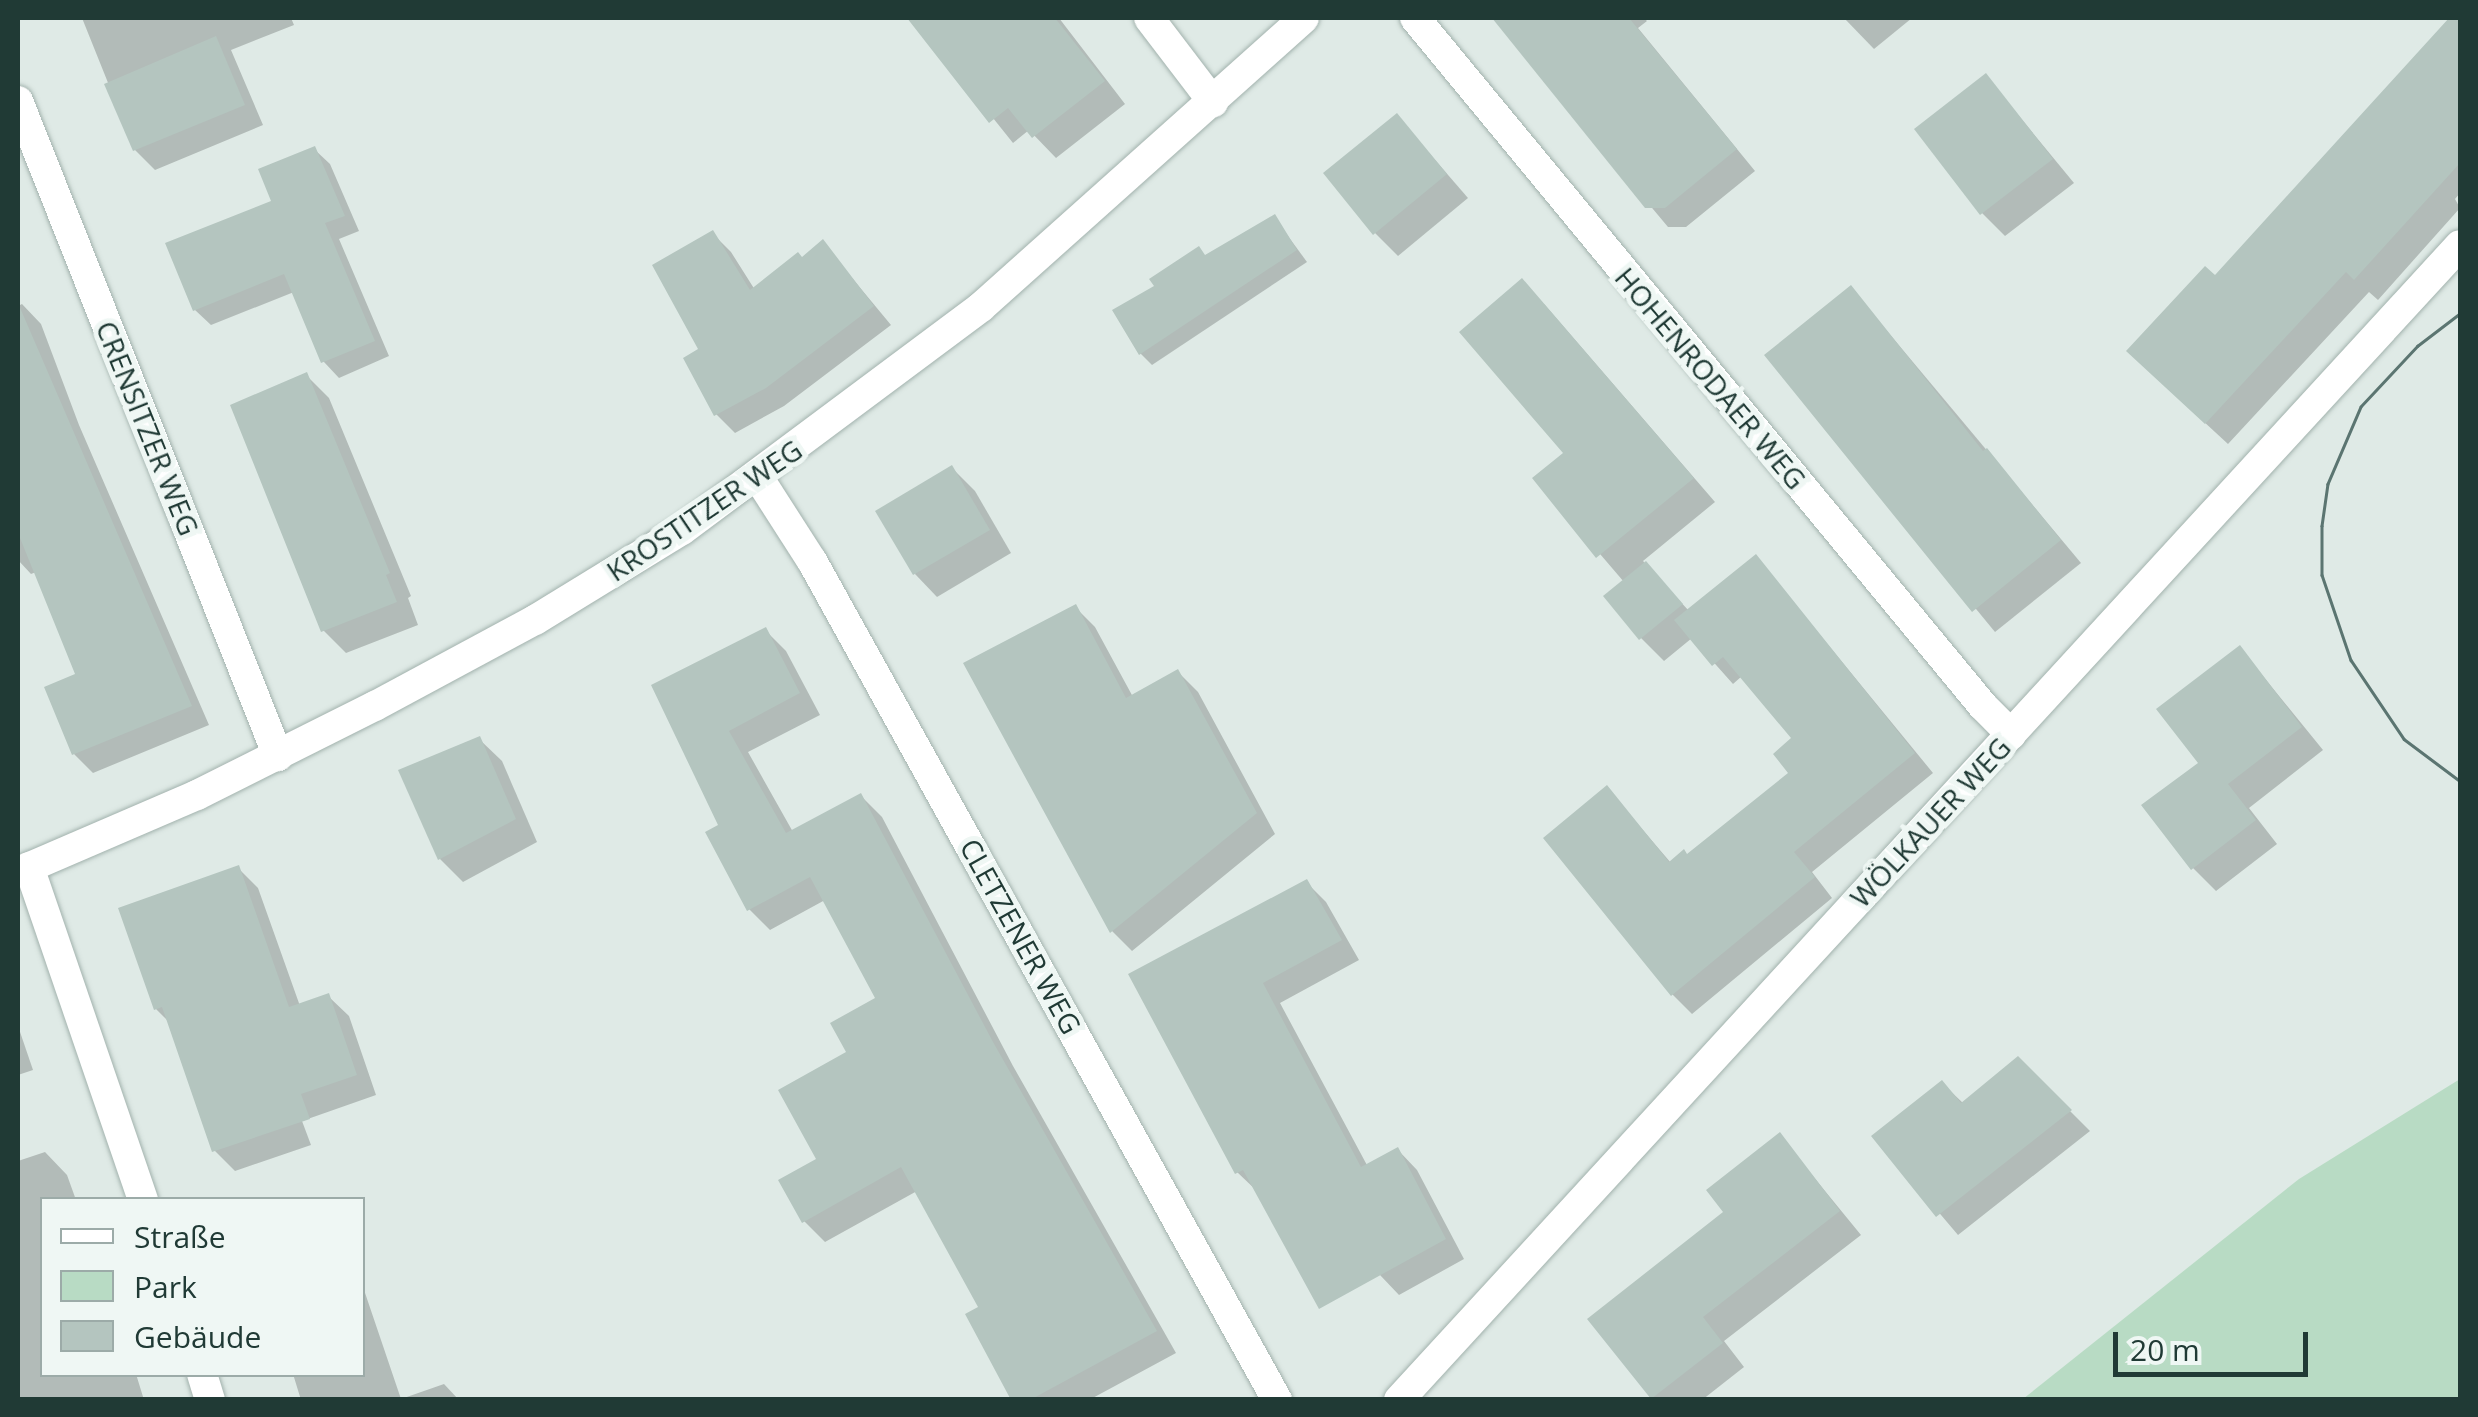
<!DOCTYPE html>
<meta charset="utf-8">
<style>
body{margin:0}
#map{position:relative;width:2478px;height:1417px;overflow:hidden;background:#dfeae6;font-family:"Open Sans",sans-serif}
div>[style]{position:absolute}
.green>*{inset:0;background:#b8dbc4}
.shadow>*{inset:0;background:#0003}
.building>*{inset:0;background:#b4c5bf}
.roads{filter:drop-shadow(0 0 2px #a2b2ad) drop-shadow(0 0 2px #a2b2ad)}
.minor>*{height:30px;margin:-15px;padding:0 15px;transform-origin:15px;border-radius:15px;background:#fff}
.tram>*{height:2.5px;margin:-1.25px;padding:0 1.25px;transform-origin:1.25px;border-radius:1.25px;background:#5b7571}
span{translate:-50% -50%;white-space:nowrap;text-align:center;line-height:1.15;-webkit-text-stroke:10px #eff7f4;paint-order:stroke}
.street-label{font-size:28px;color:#203a35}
.frame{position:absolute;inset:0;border:20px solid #203a35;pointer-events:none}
.legend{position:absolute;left:40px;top:1197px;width:325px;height:180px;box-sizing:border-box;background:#eff7f4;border:2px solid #9caba8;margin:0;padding:12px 18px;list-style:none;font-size:30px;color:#203a35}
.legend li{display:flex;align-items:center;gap:20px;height:50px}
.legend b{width:50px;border:2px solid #9caba8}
.scale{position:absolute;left:2113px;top:1332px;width:195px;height:45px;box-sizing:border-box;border:5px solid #203a35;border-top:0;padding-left:12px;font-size:30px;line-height:35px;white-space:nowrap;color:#203a35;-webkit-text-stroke:8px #eff7f4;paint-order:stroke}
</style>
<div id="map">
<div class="green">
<div style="clip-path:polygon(2460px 1079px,2460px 1399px,2023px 1399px,2299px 1179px)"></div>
</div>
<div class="shadow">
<div style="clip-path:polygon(82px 18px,291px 18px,294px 25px,231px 50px,263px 125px,155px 170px,135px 150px)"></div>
<div style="clip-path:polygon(913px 18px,1059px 18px,1125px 104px,1056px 158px,1029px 130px,1013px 143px)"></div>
<div style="clip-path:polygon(1493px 18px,1644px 18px,1647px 21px,1638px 28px,1755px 171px,1686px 227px,1668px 227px)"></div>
<div style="clip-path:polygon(1844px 18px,1912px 18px,1874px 49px)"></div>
<div style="clip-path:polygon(2453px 18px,2460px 18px,2460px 193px,2455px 199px,2460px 208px,2378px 300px,2369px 292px,2228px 444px,2151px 373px,2216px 279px)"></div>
<div style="clip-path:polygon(1986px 76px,2074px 183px,2005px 236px,1982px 213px)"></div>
<div style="clip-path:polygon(1397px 116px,1468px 198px,1398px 256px,1375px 233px)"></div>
<div style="clip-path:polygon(314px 149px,330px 164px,359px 231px,339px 239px,389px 356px,339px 378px,324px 362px,294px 292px,211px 325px,195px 310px)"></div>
<div style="clip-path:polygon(1274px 217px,1307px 262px,1152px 365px,1140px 353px,1157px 286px)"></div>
<div style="clip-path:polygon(712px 233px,731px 252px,755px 290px,823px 243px,891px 325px,784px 406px,735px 433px,716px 414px,702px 350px)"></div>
<div style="clip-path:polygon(1851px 288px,2081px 563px,1995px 632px,1767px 355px)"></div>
<div style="clip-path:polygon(22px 304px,41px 324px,79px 425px,209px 725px,93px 773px,74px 754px,78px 676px,36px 572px,31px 574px,18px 560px,18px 306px)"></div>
<div style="clip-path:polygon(1544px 304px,1715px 502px,1643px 561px,1689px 611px,1756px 557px,1933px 773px,1812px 872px,1832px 898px,1692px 1014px,1672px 994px,1607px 788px,1671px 863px,1688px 857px,1792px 773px,1794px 739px,1742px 676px,1733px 684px,1692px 638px,1664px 661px,1641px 638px,1624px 582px,1535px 478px,1567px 453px)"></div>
<div style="clip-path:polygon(306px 375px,329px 398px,411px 596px,408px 598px,418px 625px,346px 653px,323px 630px)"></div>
<div style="clip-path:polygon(952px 468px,975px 491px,1011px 553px,937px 597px,915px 574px)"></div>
<div style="clip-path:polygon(1075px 607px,1095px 627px,1133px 697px,1178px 672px,1198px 692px,1275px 834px,1132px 951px,1112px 931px)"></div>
<div style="clip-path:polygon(765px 630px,786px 651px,820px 715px,748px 752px,793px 832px,861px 796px,882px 817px,1013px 1066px,1176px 1353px,1089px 1400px,1013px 1400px,982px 1308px,917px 1191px,825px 1242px,804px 1221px,849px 1053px,879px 999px,825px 900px,770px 930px,749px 909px,721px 826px,654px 686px)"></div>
<div style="clip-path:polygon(2240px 648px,2323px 750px,2249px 808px,2277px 844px,2216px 891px,2193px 868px,2201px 763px)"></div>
<div style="clip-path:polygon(479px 739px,502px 761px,537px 842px,463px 882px,440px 859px)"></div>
<div style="clip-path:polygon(238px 868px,258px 888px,300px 1006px,328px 996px,349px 1016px,376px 1095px,302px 1121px,311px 1145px,235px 1171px,214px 1150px,171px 1024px,156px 1009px)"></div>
<div style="clip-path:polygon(1306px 882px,1326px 902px,1359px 960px,1280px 1003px,1368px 1167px,1398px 1150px,1417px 1170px,1464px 1259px,1399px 1295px,1380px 1275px,1258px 1192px,1237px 1172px,1131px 975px)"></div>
<div style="clip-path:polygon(18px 1026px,33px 1070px,18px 1075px)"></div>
<div style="clip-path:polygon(2018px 1059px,2090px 1131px,1958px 1235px,1874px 1136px,1942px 1083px,1964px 1104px)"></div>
<div style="clip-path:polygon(1780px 1136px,1861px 1235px,1724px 1341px,1744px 1367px,1702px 1400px,1655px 1400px,1590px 1319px,1727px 1213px)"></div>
<div style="clip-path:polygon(45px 1152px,67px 1175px,76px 1200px,42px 1200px,42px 1374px,136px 1374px,144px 1400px,18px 1400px,18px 1161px)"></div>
<div style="clip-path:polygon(362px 1284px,401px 1399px,444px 1384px,459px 1400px,301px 1400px,293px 1374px,362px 1374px)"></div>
</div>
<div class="building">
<div style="clip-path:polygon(907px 18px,1055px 18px,1105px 81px,1032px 138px,1008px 108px,989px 123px)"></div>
<div style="clip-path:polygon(1492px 18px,1629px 18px,1737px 149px,1665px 208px,1645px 208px)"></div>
<div style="clip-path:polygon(2449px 18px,2460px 18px,2460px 163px,2354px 280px,2346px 272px,2205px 424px,2126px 351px,2205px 266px,2215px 275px)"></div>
<div style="clip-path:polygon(216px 36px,245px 105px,133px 151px,104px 84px)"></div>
<div style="clip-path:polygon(1986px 73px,2053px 159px,1980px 215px,1914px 129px)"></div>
<div style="clip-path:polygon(1397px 113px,1447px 174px,1373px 235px,1323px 173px)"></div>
<div style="clip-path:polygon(315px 146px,345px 216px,325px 223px,375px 341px,321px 363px,284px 274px,193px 311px,165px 243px,271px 201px,258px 169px)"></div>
<div style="clip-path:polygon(1275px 214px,1297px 250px,1139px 355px,1112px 310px,1154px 286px,1149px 279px,1199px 246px,1205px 255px)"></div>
<div style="clip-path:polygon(713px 230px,750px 290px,798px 252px,802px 257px,823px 239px,874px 306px,766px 388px,714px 416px,683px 358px,698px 349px,652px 265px)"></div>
<div style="clip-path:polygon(1522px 278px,1694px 478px,1596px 558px,1532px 478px,1563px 453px,1459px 332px)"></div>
<div style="clip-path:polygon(1851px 285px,1983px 451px,1987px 448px,2061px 540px,1972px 612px,1764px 355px)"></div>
<div style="clip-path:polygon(18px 303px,192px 706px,72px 755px,44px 687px,75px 674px,18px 533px)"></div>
<div style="clip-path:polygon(307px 372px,390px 573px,386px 575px,397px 602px,321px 632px,230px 405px)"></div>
<div style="clip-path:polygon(952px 465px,990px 530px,913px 575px,875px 511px)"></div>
<div style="clip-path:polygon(1756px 554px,1915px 753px,1794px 852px,1815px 877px,1671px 996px,1543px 838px,1607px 785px,1669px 862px,1684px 849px,1687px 854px,1788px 773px,1773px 754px,1791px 738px,1723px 657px,1712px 666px,1674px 620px)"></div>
<div style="clip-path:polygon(1646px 561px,1683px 604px,1639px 640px,1603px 596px)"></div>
<div style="clip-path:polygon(1076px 604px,1126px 698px,1178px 669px,1257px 813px,1110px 933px,963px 663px)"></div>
<div style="clip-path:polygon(766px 627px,800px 693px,729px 731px,786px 833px,861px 793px,993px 1042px,1157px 1331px,1030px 1400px,1011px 1400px,965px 1314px,978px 1307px,901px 1167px,802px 1223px,778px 1180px,816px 1159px,778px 1090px,846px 1052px,830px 1023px,875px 998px,810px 877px,747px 911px,705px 832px,718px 825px,651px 685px)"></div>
<div style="clip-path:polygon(2240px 645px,2302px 727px,2228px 784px,2256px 820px,2191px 870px,2141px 805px,2198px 763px,2156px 709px)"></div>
<div style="clip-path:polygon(480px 736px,516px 819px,438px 860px,398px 770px)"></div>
<div style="clip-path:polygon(239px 865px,289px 1007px,329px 993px,357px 1075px,301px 1094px,310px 1119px,212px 1152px,162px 1007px,154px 1010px,118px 908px)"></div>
<div style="clip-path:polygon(1307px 879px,1342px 940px,1263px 983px,1361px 1167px,1398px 1147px,1446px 1239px,1319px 1309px,1243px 1170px,1235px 1174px,1128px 974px)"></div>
<div style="clip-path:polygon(2018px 1056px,2072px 1110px,1936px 1217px,1871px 1136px,1942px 1080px,1961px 1103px)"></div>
<div style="clip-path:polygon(1780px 1132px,1840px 1211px,1703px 1317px,1723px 1343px,1651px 1399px,1587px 1319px,1723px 1212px,1706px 1190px)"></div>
</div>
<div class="roads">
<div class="minor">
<div style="left:1149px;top:18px;width:106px;rotate:52.7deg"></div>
<div style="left:1415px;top:18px;width:892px;rotate:50.46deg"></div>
<div style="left:1983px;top:706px;width:40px;rotate:45deg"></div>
<div style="left:18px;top:101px;width:705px;rotate:68.35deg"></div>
<div style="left:758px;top:477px;width:100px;rotate:57.3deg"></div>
<div style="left:812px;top:561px;width:959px;rotate:61deg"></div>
<div style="left:29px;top:867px;width:352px;rotate:71.1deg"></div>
<div style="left:18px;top:872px;width:195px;rotate:-23.3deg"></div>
<div style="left:197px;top:795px;width:199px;rotate:-26.6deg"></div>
<div style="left:375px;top:706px;width:182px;rotate:-28.3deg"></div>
<div style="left:535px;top:620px;width:172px;rotate:-31.5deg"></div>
<div style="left:682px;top:530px;width:373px;rotate:-36.7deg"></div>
<div style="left:981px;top:307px;width:433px;rotate:-41.8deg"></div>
<div style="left:202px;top:1374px;width:27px;rotate:73deg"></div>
<div style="left:1399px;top:1400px;width:1568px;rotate:-47.43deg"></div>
</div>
</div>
<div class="tram">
<div style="left:2460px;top:314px;width:53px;rotate:142.7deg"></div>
<div style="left:2418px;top:346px;width:83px;rotate:133.1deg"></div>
<div style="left:2361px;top:407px;width:84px;rotate:113.2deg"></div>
<div style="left:2328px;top:484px;width:42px;rotate:98.1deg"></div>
<div style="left:2322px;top:526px;width:49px;rotate:90deg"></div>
<div style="left:2322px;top:575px;width:90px;rotate:71.2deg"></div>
<div style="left:2351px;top:660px;width:95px;rotate:56.1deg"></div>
<div style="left:2404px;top:739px;width:70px;rotate:36.9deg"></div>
</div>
<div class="street-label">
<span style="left:1711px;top:378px;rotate:50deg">HOHENRODAER WEG</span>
<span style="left:148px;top:428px;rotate:68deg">CRENSITZER WEG</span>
<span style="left:704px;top:510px;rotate:-34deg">KROSTITZER WEG</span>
<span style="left:1930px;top:822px;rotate:-47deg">WÖLKAUER WEG</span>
<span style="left:1021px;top:936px;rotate:61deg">CLETZENER WEG</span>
</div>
<div class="frame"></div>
<ul class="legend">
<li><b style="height:12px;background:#fff"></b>Straße</li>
<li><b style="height:28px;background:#b8dbc4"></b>Park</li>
<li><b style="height:28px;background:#b4c5bf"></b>Gebäude</li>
</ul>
<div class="scale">20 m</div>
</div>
